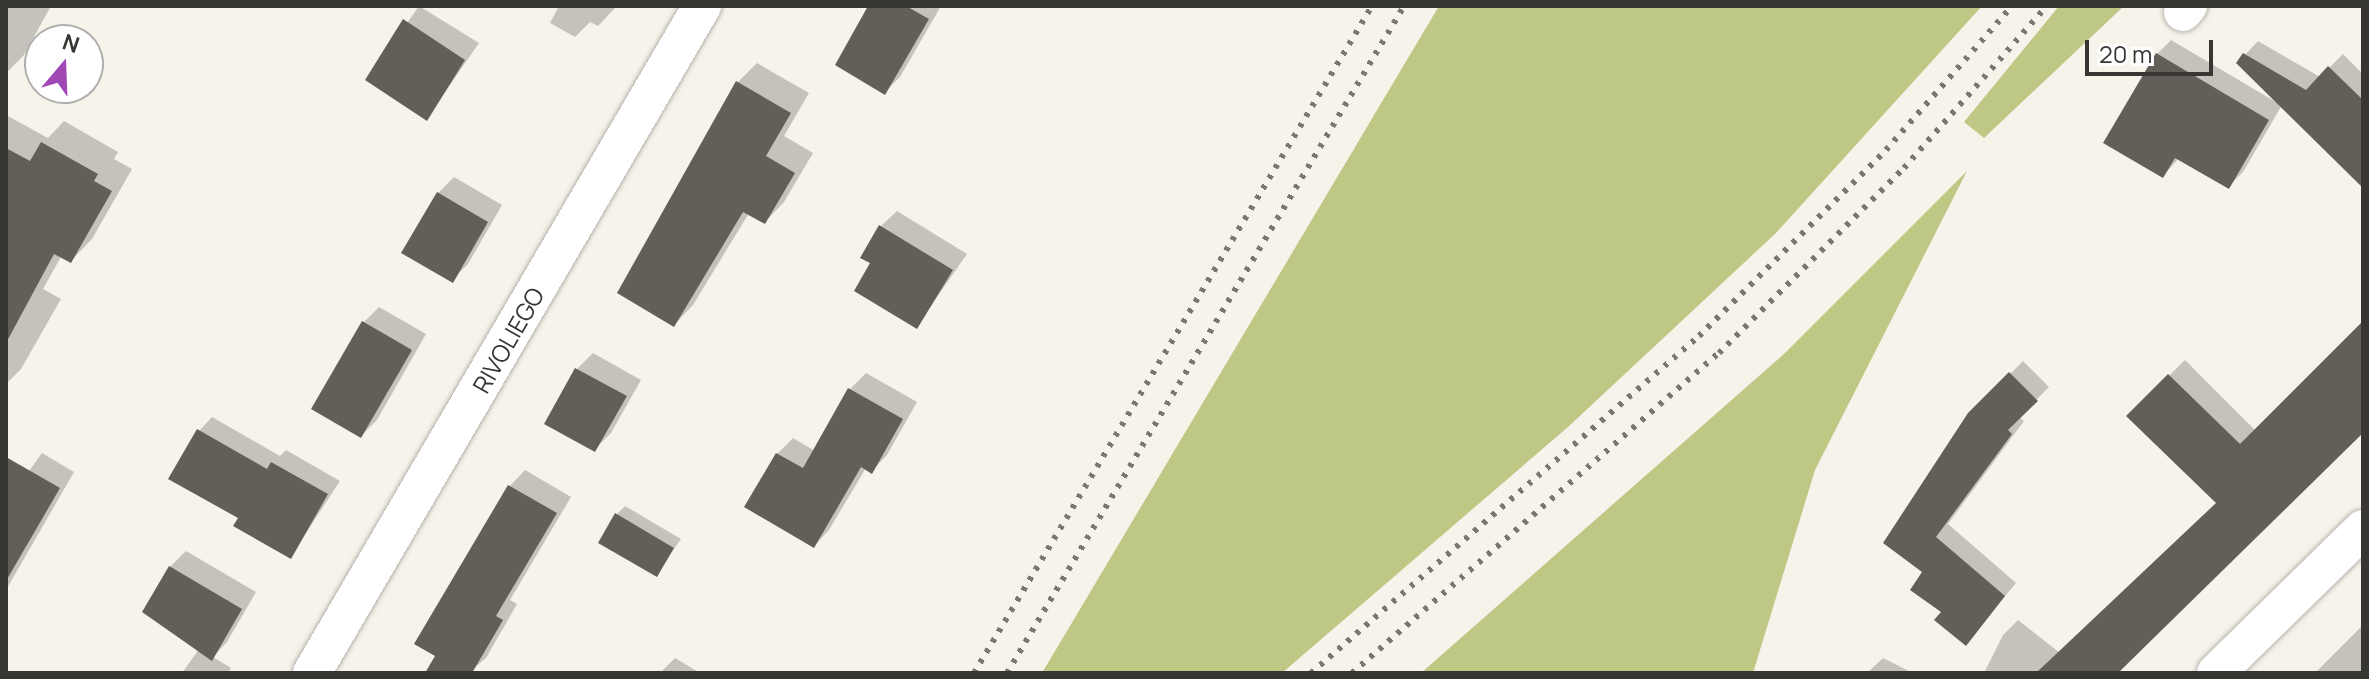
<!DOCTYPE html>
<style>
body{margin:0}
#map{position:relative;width:2369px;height:679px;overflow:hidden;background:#f7f3eb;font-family:Manrope,sans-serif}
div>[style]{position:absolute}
.green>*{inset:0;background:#bfc785}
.shadow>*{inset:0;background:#0003}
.building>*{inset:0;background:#625f59}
.roads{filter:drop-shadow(0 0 2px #b7b3ac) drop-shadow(0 0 2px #b7b3ac)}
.street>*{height:38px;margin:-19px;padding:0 19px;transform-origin:19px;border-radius:19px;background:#fff}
.rail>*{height:6px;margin-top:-3px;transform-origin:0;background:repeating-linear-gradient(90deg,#797772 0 4px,transparent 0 12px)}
span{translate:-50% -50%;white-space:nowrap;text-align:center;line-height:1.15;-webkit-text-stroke:8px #fff;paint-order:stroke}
.street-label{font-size:24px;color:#373633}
.frame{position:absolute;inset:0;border:8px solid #373633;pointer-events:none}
.north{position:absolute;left:24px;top:24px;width:80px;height:80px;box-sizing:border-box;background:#fff;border:2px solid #afafad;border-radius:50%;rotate:19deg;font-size:22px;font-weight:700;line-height:32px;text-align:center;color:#373633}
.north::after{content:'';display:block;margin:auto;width:28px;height:36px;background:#a049b5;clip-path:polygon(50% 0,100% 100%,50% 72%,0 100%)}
.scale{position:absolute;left:2085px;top:40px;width:128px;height:36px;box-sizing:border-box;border:4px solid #373633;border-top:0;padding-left:10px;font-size:24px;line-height:28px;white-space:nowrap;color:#373633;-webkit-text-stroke:6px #fff;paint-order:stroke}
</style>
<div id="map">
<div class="green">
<div style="clip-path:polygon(1439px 6px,1982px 6px,1776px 233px,1568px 427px,1282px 673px,1042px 673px)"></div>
<div style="clip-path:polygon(2059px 6px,2124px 6px,1984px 138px,1964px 122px)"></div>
<div style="clip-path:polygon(1967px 171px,1815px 470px,1753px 673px,1421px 673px,1785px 353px)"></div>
</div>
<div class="shadow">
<div style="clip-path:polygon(6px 6px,51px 6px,24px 55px,8px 71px)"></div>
<div style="clip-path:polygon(419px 6px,479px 43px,427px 118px,368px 79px)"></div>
<div style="clip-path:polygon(559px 6px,617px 6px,598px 26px,590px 22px,575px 37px,550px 23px)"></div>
<div style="clip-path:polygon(870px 6px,941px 6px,900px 77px,885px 92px)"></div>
<div style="clip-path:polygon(2171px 40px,2276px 102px,2245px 55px,2258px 41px,2320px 77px,2343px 54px,2363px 74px,2363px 125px,2282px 105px,2243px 172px,2229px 186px,2179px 158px,2163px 176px,2157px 54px)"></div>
<div style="clip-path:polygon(757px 63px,809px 93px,784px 136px,813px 153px,784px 202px,765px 222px,749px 213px,693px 305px,674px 325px,737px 83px)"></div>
<div style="clip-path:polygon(6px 115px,48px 138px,64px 121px,118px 152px,114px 159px,132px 169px,92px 239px,71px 261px,62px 255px,43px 289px,61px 299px,21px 369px,6px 384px)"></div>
<div style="clip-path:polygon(454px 177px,502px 205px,468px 264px,452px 280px,438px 193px)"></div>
<div style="clip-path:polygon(897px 211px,967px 254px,916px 327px,881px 226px)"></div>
<div style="clip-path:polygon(379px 307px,426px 334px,377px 420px,361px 436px,363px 323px)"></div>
<div style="clip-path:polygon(2363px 324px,2363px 430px,2115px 673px,1984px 673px,2003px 635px,2018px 620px,2060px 653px,2219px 503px,2128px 416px,2185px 360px,2256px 431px)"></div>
<div style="clip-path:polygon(593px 353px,641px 380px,611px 433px,595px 449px,577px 369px)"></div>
<div style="clip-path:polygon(2023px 361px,2049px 387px,2019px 417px,2024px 421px,1948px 524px,2016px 583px,1966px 643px,1943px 612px,1925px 572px,1970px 415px)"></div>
<div style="clip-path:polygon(866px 373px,917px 402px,887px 455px,872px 471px,866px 468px,829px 530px,814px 546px,777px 454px,793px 438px,815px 451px,850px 389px)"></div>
<div style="clip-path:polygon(212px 417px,280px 456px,286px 450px,340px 481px,291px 556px,241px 517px,199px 431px)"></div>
<div style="clip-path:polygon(42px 453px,74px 472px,6px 590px,6px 503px)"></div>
<div style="clip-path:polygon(525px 470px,571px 497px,510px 600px,517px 604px,486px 658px,468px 673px,510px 486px)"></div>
<div style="clip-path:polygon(625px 506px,681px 539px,656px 574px,617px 514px)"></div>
<div style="clip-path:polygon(186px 551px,256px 592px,227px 642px,213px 657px,231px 668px,228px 673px,182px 673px,199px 649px,170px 567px)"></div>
<div style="clip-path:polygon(2363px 625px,2363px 673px,2315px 673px)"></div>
<div style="clip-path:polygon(675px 658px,700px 673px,660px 673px)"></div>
<div style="clip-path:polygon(1883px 658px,1913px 673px,1867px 673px)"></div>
</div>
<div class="building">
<div style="clip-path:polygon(868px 6px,906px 6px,929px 19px,885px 95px,835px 65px)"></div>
<div style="clip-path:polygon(403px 19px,465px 60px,427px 121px,365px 80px)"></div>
<div style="clip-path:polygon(2156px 53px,2269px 120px,2229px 189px,2175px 158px,2163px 178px,2103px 143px)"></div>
<div style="clip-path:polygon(2243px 53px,2306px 90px,2328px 66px,2363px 100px,2363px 188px,2236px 63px)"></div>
<div style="clip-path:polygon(736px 81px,791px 113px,766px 156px,795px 173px,765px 224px,743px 212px,674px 327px,617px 293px)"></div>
<div style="clip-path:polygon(41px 142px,98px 174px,94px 181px,112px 191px,71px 263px,54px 254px,6px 343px,6px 148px,30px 161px)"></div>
<div style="clip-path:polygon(437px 192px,488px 222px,453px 283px,401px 253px)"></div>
<div style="clip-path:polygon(879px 225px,953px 270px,917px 329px,854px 291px,870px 263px,860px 258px)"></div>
<div style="clip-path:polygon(362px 321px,412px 350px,361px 438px,311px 409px)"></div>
<div style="clip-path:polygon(2363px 321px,2363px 433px,2118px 673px,2036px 673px,2216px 503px,2126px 416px,2168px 374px,2240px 444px)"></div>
<div style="clip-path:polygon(575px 368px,627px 396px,595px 452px,544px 424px)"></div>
<div style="clip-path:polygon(2009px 372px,2038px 401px,2008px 430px,2012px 434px,1936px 537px,2005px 596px,1966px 646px,1934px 620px,1941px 612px,1910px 590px,1922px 572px,1883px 543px,1968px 413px)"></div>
<div style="clip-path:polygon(848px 388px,903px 419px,872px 474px,861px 467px,814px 548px,744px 507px,776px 453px,803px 468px)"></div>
<div style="clip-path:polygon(197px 429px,267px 469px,271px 462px,328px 494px,291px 559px,233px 526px,238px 518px,168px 479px)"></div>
<div style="clip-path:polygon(6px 457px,60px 488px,6px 581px)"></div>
<div style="clip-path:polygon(508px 485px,557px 513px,496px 616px,503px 620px,472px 673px,425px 673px,435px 656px,414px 644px)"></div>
<div style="clip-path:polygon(615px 513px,674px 548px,657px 577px,598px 543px)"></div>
<div style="clip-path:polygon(169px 566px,242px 609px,212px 661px,142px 612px)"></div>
</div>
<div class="roads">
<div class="street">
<div style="left:2183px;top:12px;width:8px;rotate:-50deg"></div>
<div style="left:312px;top:673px;width:773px;rotate:-59.68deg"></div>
<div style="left:2216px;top:673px;width:206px;rotate:-44.4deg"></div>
</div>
</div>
<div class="rail">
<div style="left:974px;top:673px;width:777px;rotate:-59.18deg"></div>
<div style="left:1007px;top:673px;width:776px;rotate:-59.24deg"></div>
<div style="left:1311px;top:673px;width:514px;rotate:-40.98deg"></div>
<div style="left:1699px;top:336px;width:264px;rotate:-44.8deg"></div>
<div style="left:1886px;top:150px;width:191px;rotate:-48.8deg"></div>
<div style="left:1352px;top:673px;width:487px;rotate:-41.1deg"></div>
<div style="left:1719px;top:353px;width:262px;rotate:-45deg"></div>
<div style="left:1904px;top:168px;width:216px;rotate:-48.6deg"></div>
</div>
<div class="street-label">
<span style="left:508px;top:340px;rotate:-60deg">RIVOLIEGO</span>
</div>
<div class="frame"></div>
<div class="north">N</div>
<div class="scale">20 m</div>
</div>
